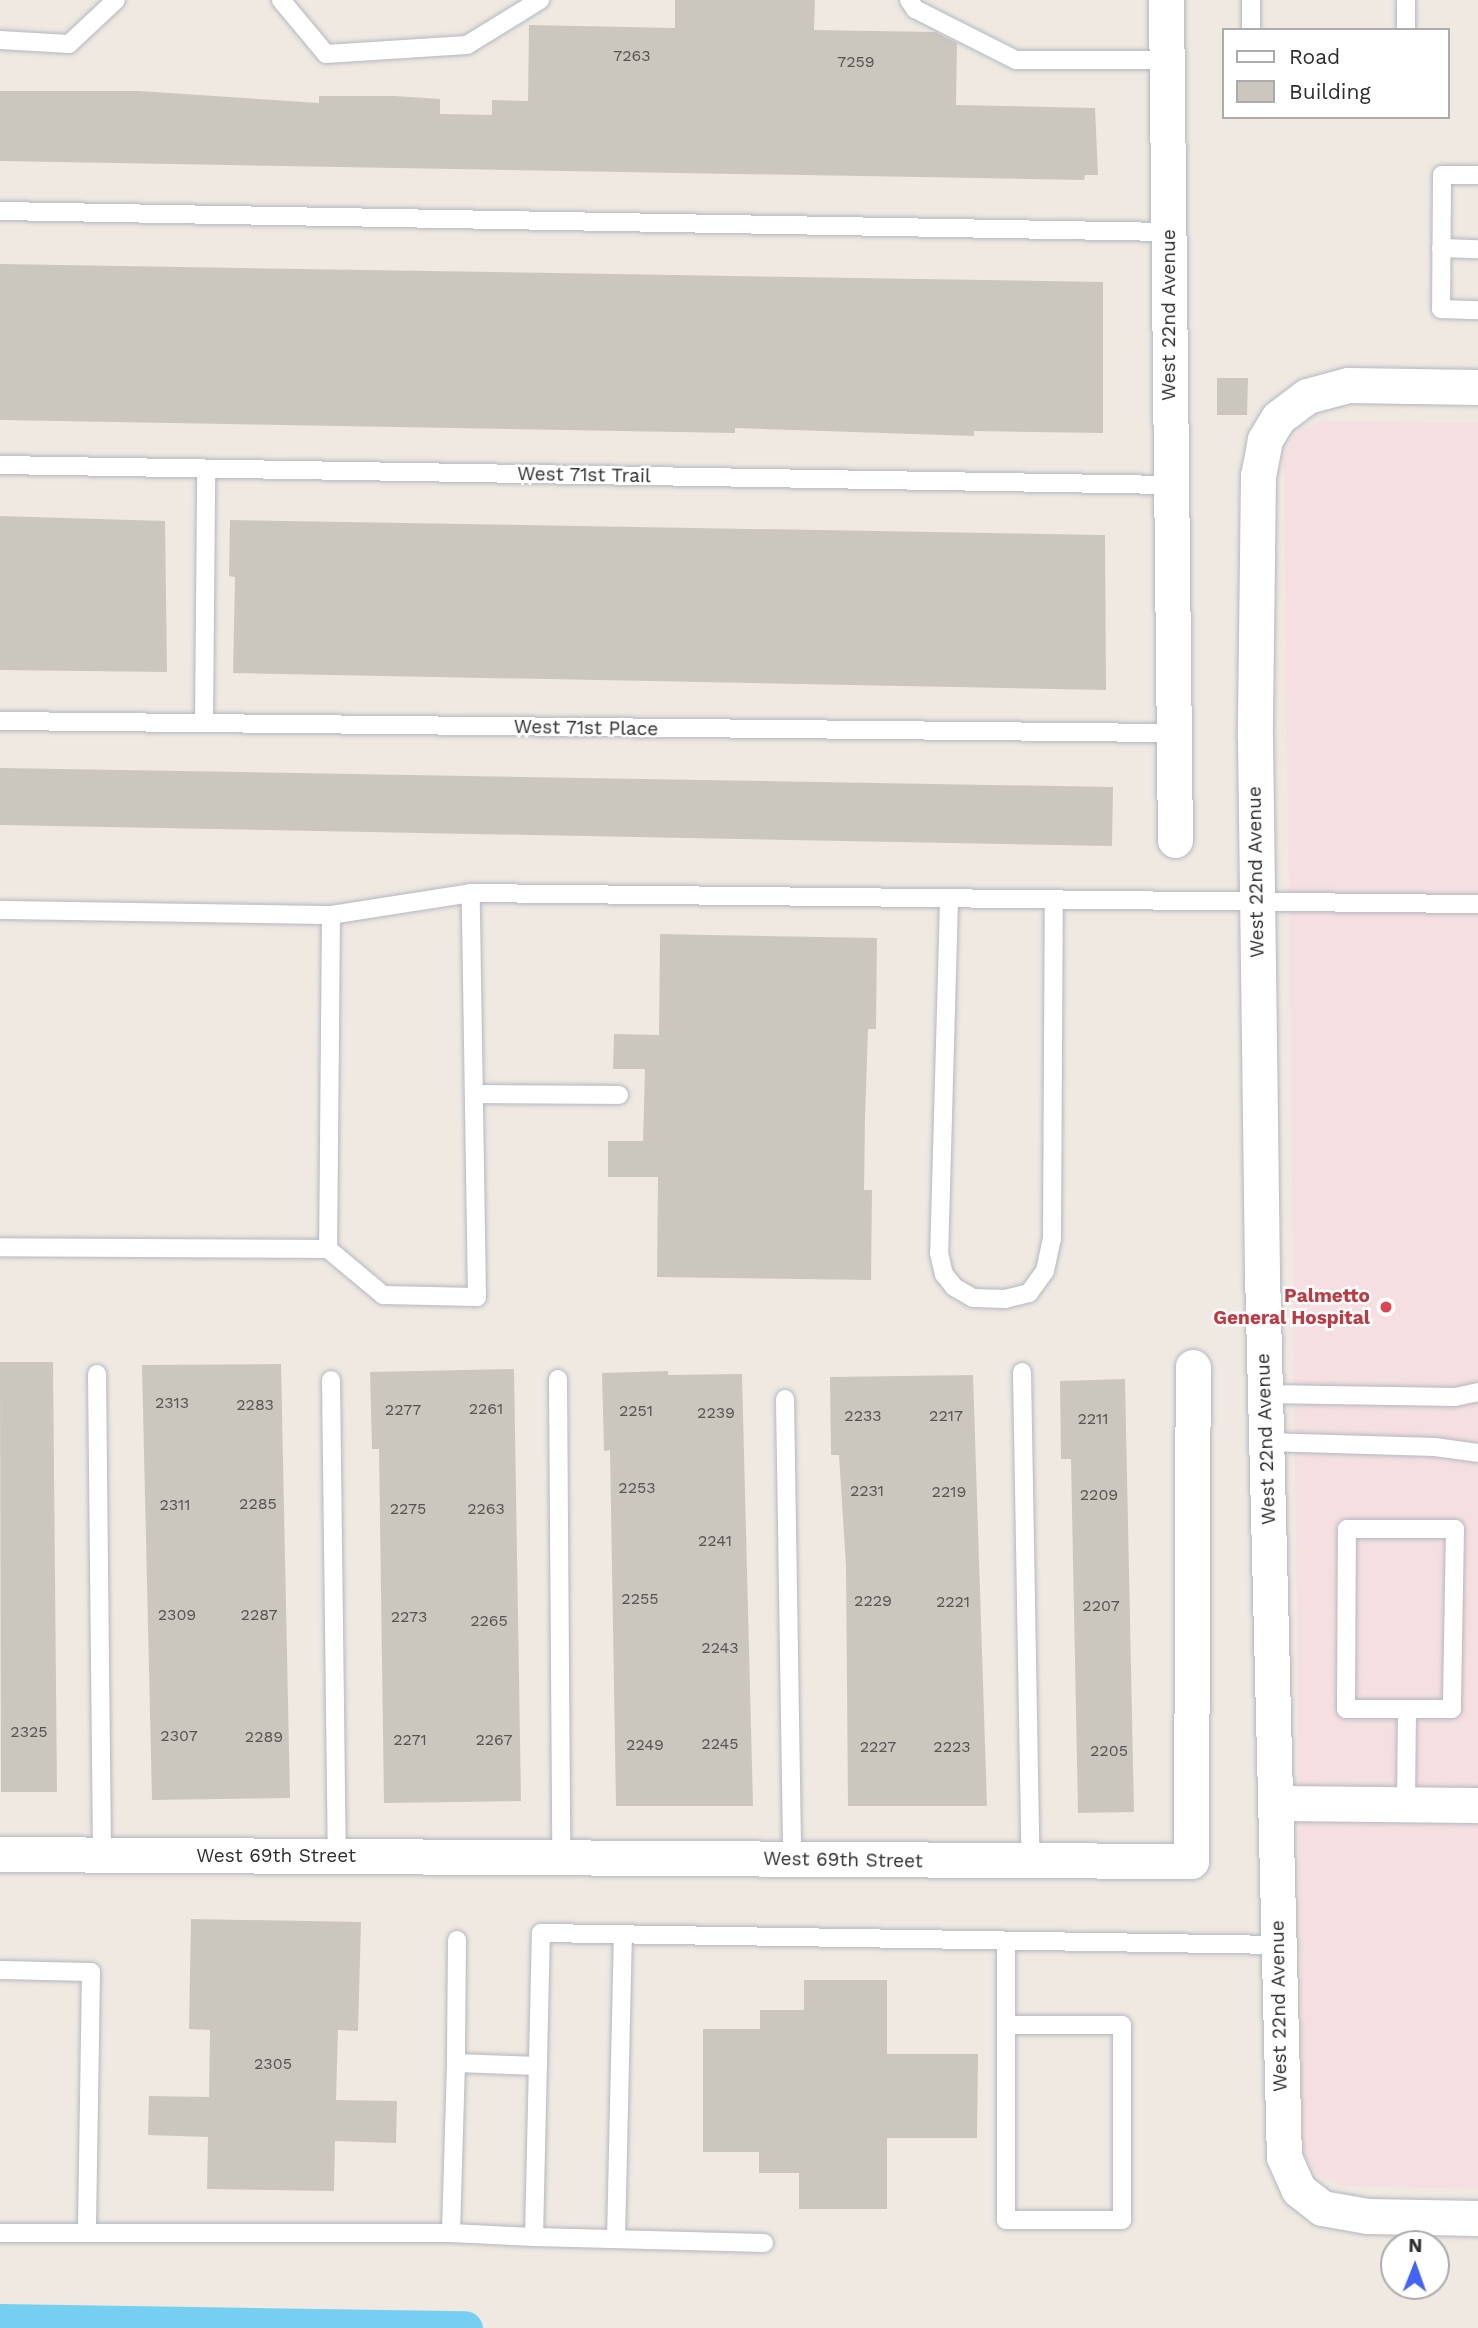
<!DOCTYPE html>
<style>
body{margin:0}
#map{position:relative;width:1478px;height:2328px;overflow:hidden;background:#efe9e1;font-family:"Work Sans",sans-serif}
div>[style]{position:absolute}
.medical>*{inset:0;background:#f5dfe0}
.canal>*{height:35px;margin:-17.5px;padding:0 17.5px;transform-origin:17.5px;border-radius:17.5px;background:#75cff0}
.building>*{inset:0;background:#cbc7bf}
.roads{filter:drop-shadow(0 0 2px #b4b7c1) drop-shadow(0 0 2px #b4b7c1)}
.service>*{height:18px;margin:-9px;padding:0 9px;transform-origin:9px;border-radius:9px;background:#fff}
.minor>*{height:35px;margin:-17.5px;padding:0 17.5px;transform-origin:17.5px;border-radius:17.5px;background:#fff}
.dots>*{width:19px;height:19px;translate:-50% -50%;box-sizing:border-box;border:4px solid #fff;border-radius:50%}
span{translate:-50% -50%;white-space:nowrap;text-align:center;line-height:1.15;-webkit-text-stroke:5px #fff;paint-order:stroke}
.number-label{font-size:16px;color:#555452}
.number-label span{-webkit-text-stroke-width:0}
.street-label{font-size:19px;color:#2e2e2e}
.health-label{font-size:19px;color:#be3a42;font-weight:700}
.right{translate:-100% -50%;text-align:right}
.legend{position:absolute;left:1222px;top:28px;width:228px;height:91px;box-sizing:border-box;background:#fff;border:2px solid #ababab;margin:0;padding:9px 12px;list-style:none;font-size:21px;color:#2e2e2e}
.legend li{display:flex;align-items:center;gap:14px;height:35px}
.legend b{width:35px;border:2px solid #ababab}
.north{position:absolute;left:1380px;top:2230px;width:70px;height:70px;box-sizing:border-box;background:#fff;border:2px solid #ababab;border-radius:50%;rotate:1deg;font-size:19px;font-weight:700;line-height:28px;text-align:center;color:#2e2e2e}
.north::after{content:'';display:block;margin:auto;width:24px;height:32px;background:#4264fb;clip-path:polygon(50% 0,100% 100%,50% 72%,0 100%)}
</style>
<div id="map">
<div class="medical">
<div style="clip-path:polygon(1321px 421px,1478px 423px,1478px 2189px,1343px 2186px,1317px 2175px,1303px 2154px,1284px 460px,1295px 435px)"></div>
</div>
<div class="canal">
<div style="left:0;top:2321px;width:465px;rotate:0.9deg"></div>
</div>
<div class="building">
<div style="clip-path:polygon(675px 0,815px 0,814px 30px,935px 32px,957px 43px,956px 105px,1095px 108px,1098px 175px,1085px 175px,1084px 180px,0 161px,0 91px,139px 91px,319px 103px,319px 96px,394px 96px,440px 99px,440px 114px,492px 115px,492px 100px,528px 101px,529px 25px,675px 28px)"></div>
<div style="clip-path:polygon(0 264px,1103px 282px,1103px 433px,974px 431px,974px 436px,735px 428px,735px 433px,0 420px)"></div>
<div style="clip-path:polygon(1217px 378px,1248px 378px,1247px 415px,1217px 415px)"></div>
<div style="clip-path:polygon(0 516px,165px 521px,167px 672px,0 670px)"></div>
<div style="clip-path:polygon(230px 520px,1105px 535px,1106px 690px,233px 673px,235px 577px,229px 576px)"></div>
<div style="clip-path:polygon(0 768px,1113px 787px,1112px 846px,0 825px)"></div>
<div style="clip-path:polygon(660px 934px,877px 938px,876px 1029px,868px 1029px,865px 1118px,864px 1190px,872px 1190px,871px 1280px,657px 1277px,658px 1177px,608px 1177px,608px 1141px,643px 1141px,645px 1069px,613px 1069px,614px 1034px,659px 1035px)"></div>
<div style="clip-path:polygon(0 1362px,53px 1362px,57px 1792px,1px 1792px)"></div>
<div style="clip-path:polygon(281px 1364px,290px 1798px,152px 1800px,142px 1365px)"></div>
<div style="clip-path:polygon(514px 1369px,521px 1801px,384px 1803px,379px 1449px,372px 1449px,370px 1372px)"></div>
<div style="clip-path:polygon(668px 1371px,668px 1375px,742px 1374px,753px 1806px,616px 1806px,610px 1450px,604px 1451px,602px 1373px)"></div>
<div style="clip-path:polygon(973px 1375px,987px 1806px,848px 1806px,846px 1566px,839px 1455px,831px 1455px,830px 1377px)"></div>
<div style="clip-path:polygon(1125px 1379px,1134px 1812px,1078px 1813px,1071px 1459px,1061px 1459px,1060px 1381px)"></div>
<div style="clip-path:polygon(191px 1919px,361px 1922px,358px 2031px,338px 2030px,336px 2100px,397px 2101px,396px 2143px,335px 2141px,334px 2191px,207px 2189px,208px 2137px,148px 2135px,149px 2096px,209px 2097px,210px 2030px,189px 2029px)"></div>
<div style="clip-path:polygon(804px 1980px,887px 1980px,887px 2054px,978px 2054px,977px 2138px,887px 2138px,887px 2209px,799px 2209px,799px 2173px,759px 2173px,759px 2152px,703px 2152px,703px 2029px,760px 2029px,760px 2010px,804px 2010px)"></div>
</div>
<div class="roads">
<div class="service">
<div style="left:281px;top:0;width:70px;rotate:50.2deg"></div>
<div style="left:326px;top:54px;width:141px;rotate:-3.7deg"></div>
<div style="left:467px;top:45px;width:86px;rotate:-31.7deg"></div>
<div style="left:909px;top:0;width:11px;rotate:56deg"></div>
<div style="left:915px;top:9px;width:113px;rotate:26.8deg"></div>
<div style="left:1016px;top:60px;width:151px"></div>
<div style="left:1251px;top:0;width:30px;rotate:90deg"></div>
<div style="left:1406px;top:0;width:30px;rotate:90deg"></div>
<div style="left:0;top:40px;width:69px;rotate:3.3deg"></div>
<div style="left:69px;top:44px;width:64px;rotate:-43.1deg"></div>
<div style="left:1478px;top:175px;width:36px;rotate:180deg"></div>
<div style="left:1442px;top:175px;width:134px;rotate:90.4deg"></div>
<div style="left:1441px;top:309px;width:37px;rotate:2deg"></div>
<div style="left:0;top:211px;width:1170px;rotate:1.03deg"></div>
<div style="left:1441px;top:248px;width:37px;rotate:2deg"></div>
<div style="left:0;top:465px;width:1169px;rotate:0.98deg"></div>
<div style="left:0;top:721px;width:1172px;rotate:0.59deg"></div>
<div style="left:204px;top:723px;width:254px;rotate:-89.5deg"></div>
<div style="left:949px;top:901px;width:352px;rotate:91.6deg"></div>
<div style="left:939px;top:1253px;width:22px;rotate:77deg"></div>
<div style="left:944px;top:1274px;width:16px;rotate:52deg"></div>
<div style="left:954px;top:1287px;width:22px;rotate:30deg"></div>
<div style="left:973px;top:1298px;width:32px;rotate:2deg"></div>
<div style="left:1005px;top:1299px;width:25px;rotate:-14deg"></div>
<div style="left:1029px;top:1293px;width:27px;rotate:-54deg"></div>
<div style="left:1045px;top:1271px;width:33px;rotate:-78deg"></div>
<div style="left:1052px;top:1239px;width:337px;rotate:-89.7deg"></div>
<div style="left:0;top:910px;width:331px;rotate:0.9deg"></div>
<div style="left:331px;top:915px;width:334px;rotate:90.5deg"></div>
<div style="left:328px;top:1249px;width:328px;rotate:-179.7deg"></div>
<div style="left:331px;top:915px;width:142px;rotate:-8.9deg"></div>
<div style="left:471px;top:893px;width:1007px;rotate:0.63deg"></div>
<div style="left:474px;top:1094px;width:145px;rotate:0.4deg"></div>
<div style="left:328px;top:1249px;width:72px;rotate:39.9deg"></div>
<div style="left:383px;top:1295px;width:94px;rotate:1.2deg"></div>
<div style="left:477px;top:1297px;width:404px;rotate:-90.9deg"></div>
<div style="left:1022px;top:1372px;width:492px;rotate:89deg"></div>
<div style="left:97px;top:1374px;width:481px;rotate:89.4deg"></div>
<div style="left:558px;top:1379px;width:479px;rotate:89.6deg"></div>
<div style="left:331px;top:1380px;width:476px;rotate:89.3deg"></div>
<div style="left:1265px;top:1394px;width:190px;rotate:0.9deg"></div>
<div style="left:1455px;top:1397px;width:24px;rotate:-12deg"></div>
<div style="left:785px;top:1399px;width:460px;rotate:89.1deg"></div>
<div style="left:1266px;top:1442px;width:169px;rotate:1.7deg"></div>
<div style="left:1435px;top:1447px;width:43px;rotate:7.9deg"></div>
<div style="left:1347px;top:1529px;width:108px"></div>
<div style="left:1455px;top:1529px;width:180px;rotate:91deg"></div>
<div style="left:1452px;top:1709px;width:106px;rotate:180deg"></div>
<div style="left:1346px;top:1709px;width:180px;rotate:-89.7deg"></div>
<div style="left:1406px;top:1803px;width:94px;rotate:-89.4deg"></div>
<div style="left:457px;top:1940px;width:123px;rotate:90.5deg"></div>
<div style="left:456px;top:2063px;width:82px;rotate:2.1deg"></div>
<div style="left:1006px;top:1944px;width:81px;rotate:90deg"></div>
<div style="left:1006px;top:2025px;width:116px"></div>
<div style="left:1122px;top:2025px;width:195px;rotate:90deg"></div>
<div style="left:1122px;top:2220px;width:116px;rotate:180deg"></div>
<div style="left:1006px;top:2220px;width:195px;rotate:-90deg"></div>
<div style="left:0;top:1970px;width:91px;rotate:1.3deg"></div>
<div style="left:91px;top:1972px;width:261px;rotate:90.9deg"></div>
<div style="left:456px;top:2063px;width:170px;rotate:91.7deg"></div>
<div style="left:451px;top:2233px;width:83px;rotate:2.8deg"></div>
<div style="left:0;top:2233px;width:451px"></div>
<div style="left:616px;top:2239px;width:304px;rotate:-88.7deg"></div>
<div style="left:764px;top:2243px;width:230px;rotate:-178.5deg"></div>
<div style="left:534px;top:2237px;width:304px;rotate:-88.7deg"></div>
<div style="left:541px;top:1933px;width:737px;rotate:0.93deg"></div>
</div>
<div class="minor">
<div style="left:1166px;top:0;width:840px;rotate:89.39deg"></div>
<div style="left:1478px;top:387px;width:130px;rotate:-179.1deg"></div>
<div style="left:1348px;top:385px;width:42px;rotate:165deg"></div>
<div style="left:1307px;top:396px;width:36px;rotate:143deg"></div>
<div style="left:1278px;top:418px;width:26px;rotate:121deg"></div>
<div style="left:1265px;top:440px;width:36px;rotate:101deg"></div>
<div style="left:1258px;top:475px;width:263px;rotate:90.7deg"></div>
<div style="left:1255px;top:738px;width:534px;rotate:89.25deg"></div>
<div style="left:1262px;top:1272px;width:885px;rotate:88.58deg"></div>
<div style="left:1284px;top:2157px;width:36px;rotate:66deg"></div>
<div style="left:1299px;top:2190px;width:29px;rotate:38deg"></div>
<div style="left:1322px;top:2208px;width:46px;rotate:10.1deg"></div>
<div style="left:1367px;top:2216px;width:111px;rotate:1deg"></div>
<div style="left:1276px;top:1803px;width:202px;rotate:0.6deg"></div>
<div style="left:0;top:1854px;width:1191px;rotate:0.34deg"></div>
<div style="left:1191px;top:1861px;width:494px;rotate:-89.8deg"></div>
</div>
</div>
<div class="dots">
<div style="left:1386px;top:1307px;background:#e0444e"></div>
</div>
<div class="number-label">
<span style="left:632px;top:56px">7263</span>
<span style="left:856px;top:62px">7259</span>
<span style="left:172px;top:1403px">2313</span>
<span style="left:255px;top:1405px">2283</span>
<span style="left:486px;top:1409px">2261</span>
<span style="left:403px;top:1410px">2277</span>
<span style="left:636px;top:1411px">2251</span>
<span style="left:716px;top:1413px">2239</span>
<span style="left:863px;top:1416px">2233</span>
<span style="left:946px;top:1416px">2217</span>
<span style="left:1093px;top:1419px">2211</span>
<span style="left:637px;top:1488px">2253</span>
<span style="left:867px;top:1491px">2231</span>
<span style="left:949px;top:1492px">2219</span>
<span style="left:1099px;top:1495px">2209</span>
<span style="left:258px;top:1504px">2285</span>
<span style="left:175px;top:1505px">2311</span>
<span style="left:408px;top:1509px">2275</span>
<span style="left:486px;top:1509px">2263</span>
<span style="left:715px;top:1541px">2241</span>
<span style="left:640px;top:1599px">2255</span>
<span style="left:873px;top:1601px">2229</span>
<span style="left:953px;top:1602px">2221</span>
<span style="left:1101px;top:1606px">2207</span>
<span style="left:177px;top:1615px">2309</span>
<span style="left:259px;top:1615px">2287</span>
<span style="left:409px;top:1617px">2273</span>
<span style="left:489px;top:1621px">2265</span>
<span style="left:720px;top:1648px">2243</span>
<span style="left:29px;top:1732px">2325</span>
<span style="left:179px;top:1736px">2307</span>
<span style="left:264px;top:1737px">2289</span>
<span style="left:410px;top:1740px">2271</span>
<span style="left:494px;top:1740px">2267</span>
<span style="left:720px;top:1744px">2245</span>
<span style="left:645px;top:1745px">2249</span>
<span style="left:878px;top:1747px">2227</span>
<span style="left:952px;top:1747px">2223</span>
<span style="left:1109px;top:1751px">2205</span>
<span style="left:273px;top:2064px">2305</span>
</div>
<div class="street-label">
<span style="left:1169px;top:315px;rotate:-90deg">West 22nd Avenue</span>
<span style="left:584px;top:475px;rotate:1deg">West 71st Trail</span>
<span style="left:586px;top:728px;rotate:1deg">West 71st Place</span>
<span style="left:1256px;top:872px;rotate:-91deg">West 22nd Avenue</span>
<span style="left:1266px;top:1439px;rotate:-92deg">West 22nd Avenue</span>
<span style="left:276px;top:1856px">West 69th Street</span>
<span style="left:843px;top:1860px;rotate:1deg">West 69th Street</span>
<span style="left:1279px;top:2006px;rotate:-91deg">West 22nd Avenue</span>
</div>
<div class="health-label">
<span class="right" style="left:1370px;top:1307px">Palmetto<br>General Hospital</span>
</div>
<ul class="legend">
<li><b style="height:9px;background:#fff"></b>Road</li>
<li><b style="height:19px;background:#cbc7bf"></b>Building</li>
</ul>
<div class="north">N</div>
</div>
